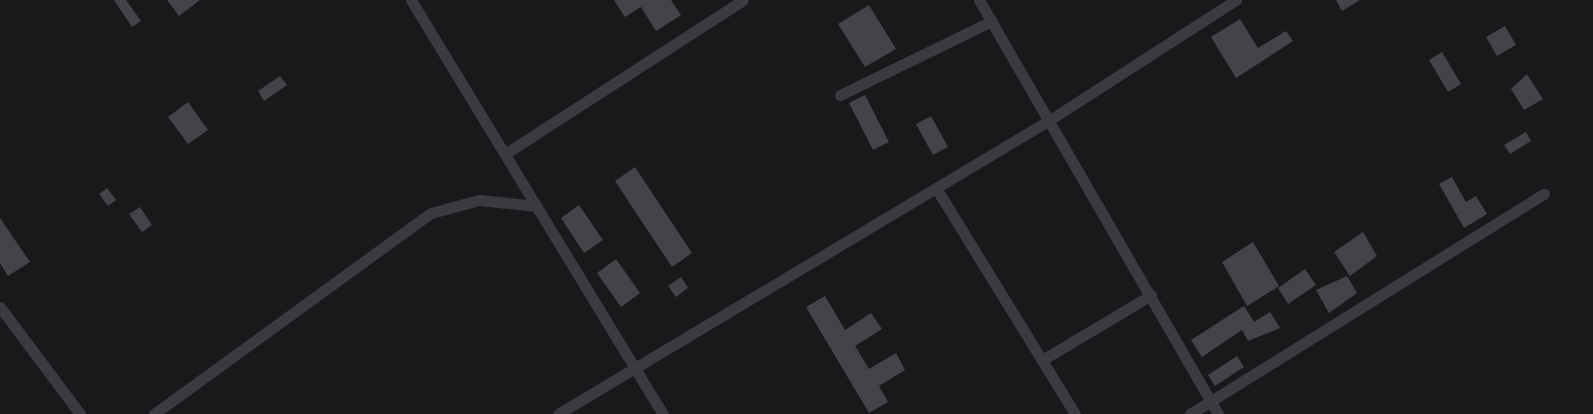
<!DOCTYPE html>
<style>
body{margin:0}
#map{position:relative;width:1593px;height:414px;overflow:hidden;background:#19191b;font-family:Overpass,sans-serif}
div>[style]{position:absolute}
.building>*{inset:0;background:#434448}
.minor>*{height:11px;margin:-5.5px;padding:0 5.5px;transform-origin:5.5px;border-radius:5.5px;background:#3a3b40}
span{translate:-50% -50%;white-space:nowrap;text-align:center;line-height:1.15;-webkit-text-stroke:4.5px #141416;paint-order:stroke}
</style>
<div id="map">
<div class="building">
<div style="clip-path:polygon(114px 0,126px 0,141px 21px,132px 27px)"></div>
<div style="clip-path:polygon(167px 0,200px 0,179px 16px)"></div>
<div style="clip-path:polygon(614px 0,671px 0,681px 15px,656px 31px,641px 7px,625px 17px)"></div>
<div style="clip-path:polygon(1336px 0,1360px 0,1342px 11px)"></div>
<div style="clip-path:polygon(869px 5px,896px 49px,865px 67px,838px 24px)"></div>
<div style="clip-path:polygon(1240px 19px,1258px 48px,1286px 31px,1293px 41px,1236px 78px,1211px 37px)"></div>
<div style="clip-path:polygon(1505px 26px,1516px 45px,1497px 56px,1486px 37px)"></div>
<div style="clip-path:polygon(1442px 52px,1461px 84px,1448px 92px,1429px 60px)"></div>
<div style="clip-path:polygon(1527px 74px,1543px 99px,1524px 110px,1511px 89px)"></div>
<div style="clip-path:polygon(280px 76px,287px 85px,264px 101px,258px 91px)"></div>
<div style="clip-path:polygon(865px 95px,889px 142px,873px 150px,849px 103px)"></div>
<div style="clip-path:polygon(188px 102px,208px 130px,188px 144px,168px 117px)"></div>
<div style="clip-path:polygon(931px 116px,948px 147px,933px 155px,916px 124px)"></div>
<div style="clip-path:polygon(1526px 132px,1531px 141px,1510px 154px,1504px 145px)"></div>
<div style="clip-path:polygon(635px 167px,692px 253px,672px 267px,615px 181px)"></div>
<div style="clip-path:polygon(1452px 177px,1466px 202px,1476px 196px,1487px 214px,1464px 228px,1439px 184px)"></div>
<div style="clip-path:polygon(107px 188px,116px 200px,108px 206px,99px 194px)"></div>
<div style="clip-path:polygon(579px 205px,603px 240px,584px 253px,561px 218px)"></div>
<div style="clip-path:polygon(140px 207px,152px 225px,142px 232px,129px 214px)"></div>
<div style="clip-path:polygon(0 218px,30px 262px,8px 276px,0 263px)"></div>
<div style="clip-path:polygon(1363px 232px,1377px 256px,1350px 276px,1334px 252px)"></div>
<div style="clip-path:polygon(1253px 242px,1279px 286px,1247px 306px,1222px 262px)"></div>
<div style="clip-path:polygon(616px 259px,640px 293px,621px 307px,597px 273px)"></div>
<div style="clip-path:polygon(1305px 269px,1316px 285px,1288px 304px,1278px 288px)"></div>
<div style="clip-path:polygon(1347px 276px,1357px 293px,1329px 313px,1316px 290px)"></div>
<div style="clip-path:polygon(681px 277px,688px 288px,676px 297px,668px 286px)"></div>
<div style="clip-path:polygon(825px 296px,845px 330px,871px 313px,882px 329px,855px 346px,869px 369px,896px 353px,905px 370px,879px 386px,888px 402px,869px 413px,806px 307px)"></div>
<div style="clip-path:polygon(1244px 306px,1254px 322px,1270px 312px,1280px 328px,1248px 341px,1242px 330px,1202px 357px,1191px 340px)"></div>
<div style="clip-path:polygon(1237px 356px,1244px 367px,1215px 386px,1208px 375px)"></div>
</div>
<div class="minor">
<div style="left:411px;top:0;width:485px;rotate:58.7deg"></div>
<div style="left:979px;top:0;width:478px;rotate:60deg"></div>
<div style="left:840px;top:95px;width:169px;rotate:-26deg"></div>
<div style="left:505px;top:154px;width:283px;rotate:-32.9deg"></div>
<div style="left:936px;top:188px;width:265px;rotate:58.4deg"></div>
<div style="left:0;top:307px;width:134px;rotate:53.2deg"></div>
<div style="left:1042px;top:360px;width:127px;rotate:-30.8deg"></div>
<div style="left:154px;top:414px;width:342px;rotate:-36deg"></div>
<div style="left:431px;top:213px;width:50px;rotate:-15.2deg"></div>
<div style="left:479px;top:200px;width:58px;rotate:5.9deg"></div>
<div style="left:558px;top:414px;width:571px;rotate:-30.88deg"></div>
<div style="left:1048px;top:121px;width:224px;rotate:-32.8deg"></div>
<div style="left:1190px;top:414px;width:417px;rotate:-31.9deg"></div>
</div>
</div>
